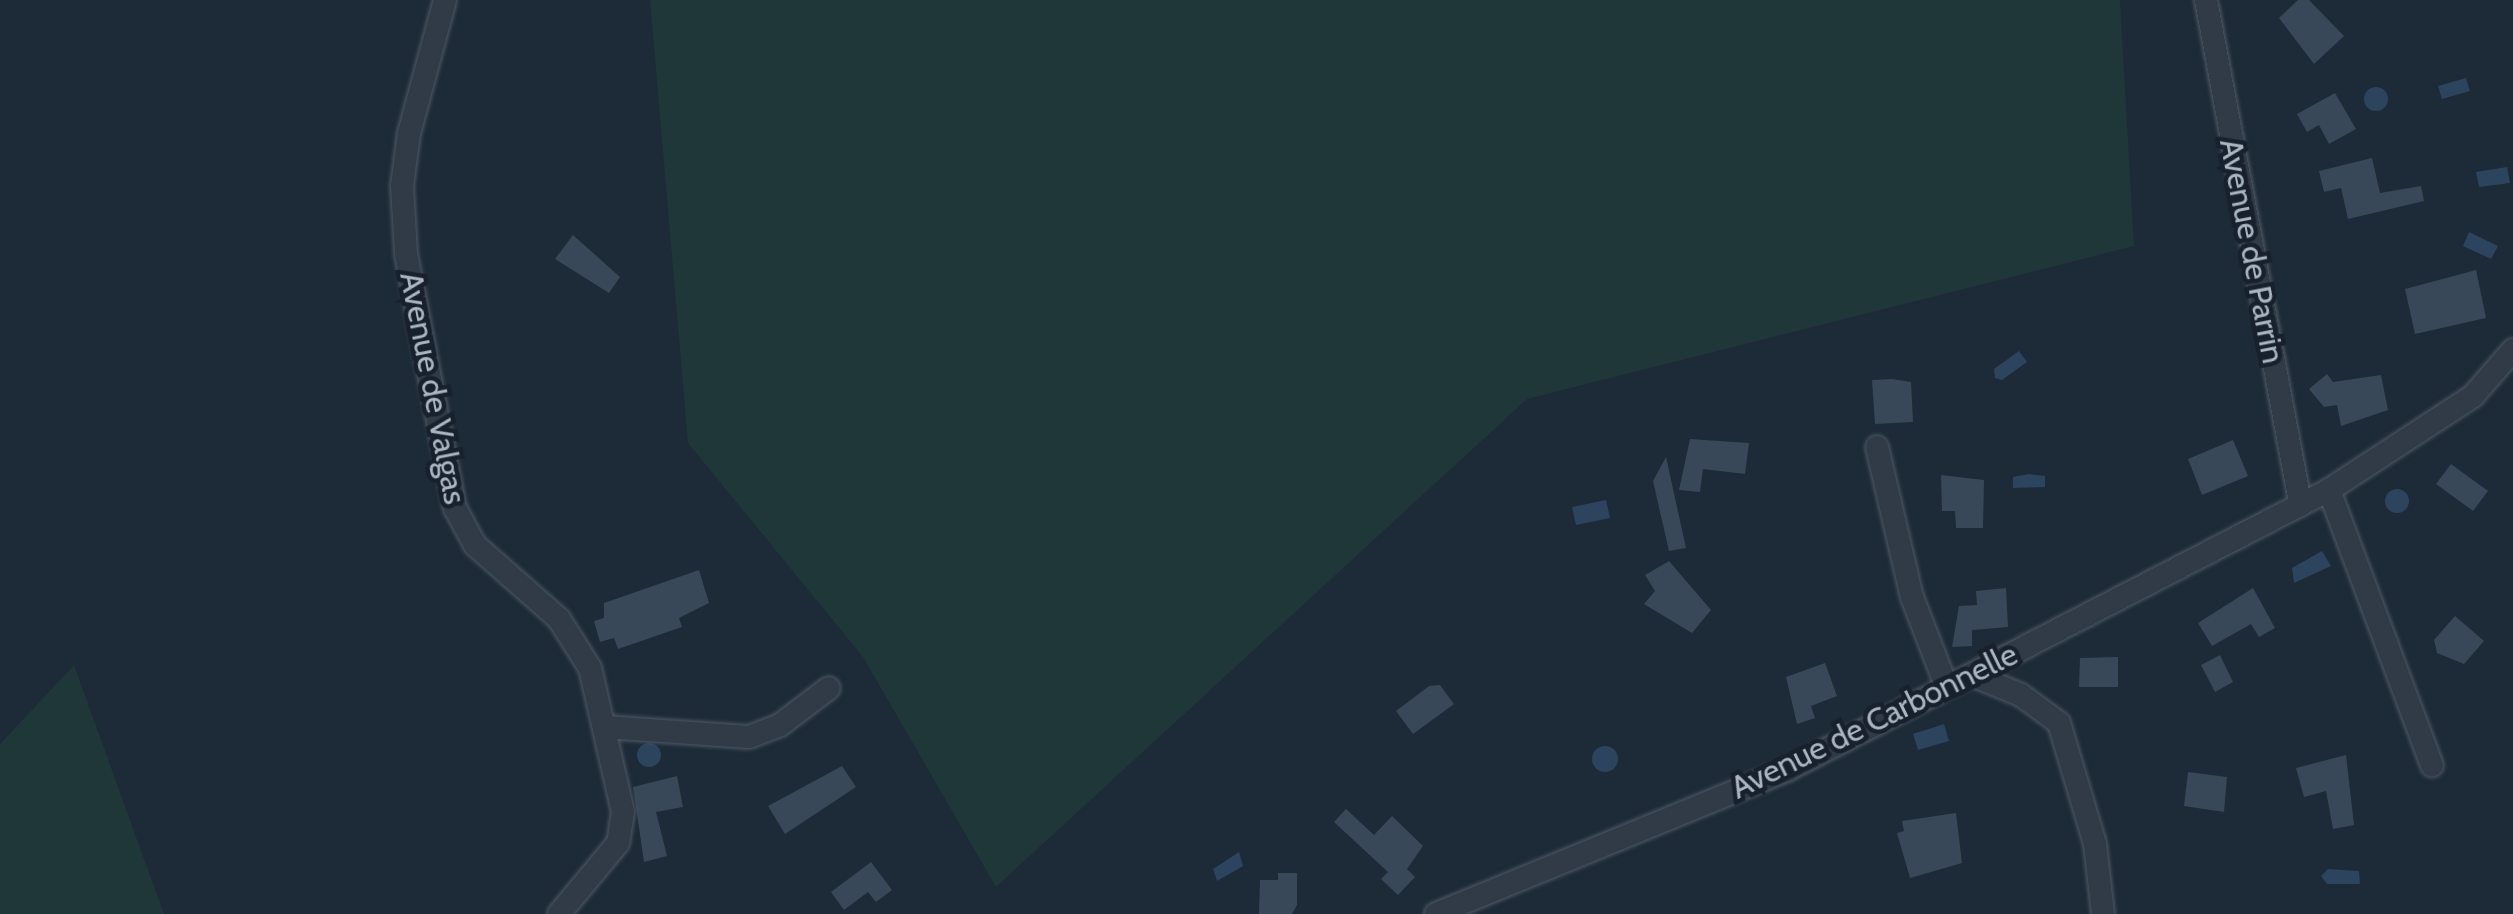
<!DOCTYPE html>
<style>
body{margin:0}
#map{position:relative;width:2513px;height:914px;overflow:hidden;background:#1d2a37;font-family:Cabin,sans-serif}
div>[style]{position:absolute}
.green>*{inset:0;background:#1f3739}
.water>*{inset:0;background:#2d445e}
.round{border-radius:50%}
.building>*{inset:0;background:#394858}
.roads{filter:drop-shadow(0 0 2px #4f5966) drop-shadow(0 0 2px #4f5966)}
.street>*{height:22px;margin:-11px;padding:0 11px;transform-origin:11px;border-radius:11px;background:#313b48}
span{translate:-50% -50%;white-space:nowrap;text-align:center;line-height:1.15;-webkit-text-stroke:9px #17202c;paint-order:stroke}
.street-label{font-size:32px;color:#abb6c5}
</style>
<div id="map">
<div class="green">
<div style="clip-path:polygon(650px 0,2120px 0,2134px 246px,1527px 399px,996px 887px,863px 657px,688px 443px)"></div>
<div style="clip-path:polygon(74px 665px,164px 914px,0 914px,0 744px)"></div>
</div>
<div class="water">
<div style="clip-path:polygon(2466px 78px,2470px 91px,2442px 99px,2438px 86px)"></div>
<div class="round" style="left:2364px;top:87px;width:24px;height:24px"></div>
<div style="clip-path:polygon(2507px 167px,2510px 183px,2479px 187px,2476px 172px)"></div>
<div style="clip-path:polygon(2469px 232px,2498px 246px,2491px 259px,2463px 246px)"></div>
<div style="clip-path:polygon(2019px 351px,2027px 362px,2002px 380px,1995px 378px,1994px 369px)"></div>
<div style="clip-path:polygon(2029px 474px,2045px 476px,2045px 487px,2013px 488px,2013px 477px)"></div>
<div class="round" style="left:2385px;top:489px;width:24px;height:24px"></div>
<div style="clip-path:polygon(1606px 500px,1610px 518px,1576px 525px,1572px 507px)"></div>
<div style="clip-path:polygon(2322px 551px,2331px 566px,2294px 583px,2292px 568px)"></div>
<div style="clip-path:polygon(1944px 724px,1949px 741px,1918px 750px,1913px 734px)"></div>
<div class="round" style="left:637px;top:743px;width:24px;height:24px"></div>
<div class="round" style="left:1592px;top:746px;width:26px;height:26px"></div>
<div style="clip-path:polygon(1239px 852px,1243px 866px,1217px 881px,1213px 869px)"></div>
<div style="clip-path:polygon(2328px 869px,2359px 871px,2360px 884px,2327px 884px,2321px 876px)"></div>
</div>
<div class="building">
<div style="clip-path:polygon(2298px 0,2309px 0,2344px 36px,2314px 64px,2279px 18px)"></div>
<div style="clip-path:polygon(2335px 93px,2356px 129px,2329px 144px,2319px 125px,2307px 132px,2297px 114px)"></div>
<div style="clip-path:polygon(2372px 158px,2380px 193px,2421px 186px,2424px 201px,2348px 219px,2341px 188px,2324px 192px,2319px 171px)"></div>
<div style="clip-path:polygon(573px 235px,620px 277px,609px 293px,555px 259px)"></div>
<div style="clip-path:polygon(2476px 270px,2486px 318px,2415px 334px,2405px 289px)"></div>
<div style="clip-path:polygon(2327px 374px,2333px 382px,2381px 375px,2388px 410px,2341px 426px,2337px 405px,2324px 407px,2309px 389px)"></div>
<div style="clip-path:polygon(1892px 379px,1911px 382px,1913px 422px,1875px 424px,1872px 380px)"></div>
<div style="clip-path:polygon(1690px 439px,1749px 443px,1745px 474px,1703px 469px,1700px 492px,1679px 490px)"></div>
<div style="clip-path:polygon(2233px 440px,2248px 476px,2202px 495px,2188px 459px)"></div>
<div style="clip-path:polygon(1666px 457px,1686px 548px,1669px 551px,1653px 481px)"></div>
<div style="clip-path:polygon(2451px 464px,2488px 491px,2473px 511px,2436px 484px)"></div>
<div style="clip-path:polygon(1941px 475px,1984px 480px,1983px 528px,1956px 528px,1955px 511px,1942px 511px)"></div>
<div style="clip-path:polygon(1669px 561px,1711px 610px,1692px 633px,1644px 604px,1655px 591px,1645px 575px)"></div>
<div style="clip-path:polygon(699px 570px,709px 603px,679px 618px,682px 627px,618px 649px,614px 638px,600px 642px,594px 621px,604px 618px,604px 603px)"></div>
<div style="clip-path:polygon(2006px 588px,2008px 627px,1972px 630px,1972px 646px,1952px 647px,1959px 606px,1977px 605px,1976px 591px)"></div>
<div style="clip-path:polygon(2253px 588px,2275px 628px,2259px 637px,2251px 624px,2212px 646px,2198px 623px)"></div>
<div style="clip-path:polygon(2455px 616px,2484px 641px,2464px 664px,2437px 653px,2434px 640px)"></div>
<div style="clip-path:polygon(2220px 655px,2233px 682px,2215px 692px,2201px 665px)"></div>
<div style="clip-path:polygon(2118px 657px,2118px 687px,2079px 687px,2080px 658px)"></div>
<div style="clip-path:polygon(1825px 663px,1837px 696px,1811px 706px,1815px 718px,1797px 724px,1786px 677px)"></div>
<div style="clip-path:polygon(1440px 685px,1454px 704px,1413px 734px,1396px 711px,1429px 686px)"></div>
<div style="clip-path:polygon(2346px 755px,2354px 825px,2333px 829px,2326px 791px,2304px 797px,2296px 768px)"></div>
<div style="clip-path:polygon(842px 766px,856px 787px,785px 834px,768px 806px)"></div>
<div style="clip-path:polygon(2188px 772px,2227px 777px,2224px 812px,2184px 806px)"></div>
<div style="clip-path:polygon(677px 776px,683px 807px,656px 812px,667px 856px,644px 862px,633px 787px)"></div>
<div style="clip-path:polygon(1346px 809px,1374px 835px,1392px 816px,1423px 846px,1407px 869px,1415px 877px,1398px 895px,1381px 879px,1388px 872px,1334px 822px)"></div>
<div style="clip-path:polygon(1956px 813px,1962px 863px,1910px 878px,1897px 833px,1904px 831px,1902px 821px)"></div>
<div style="clip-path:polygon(871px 862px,892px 890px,876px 902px,868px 892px,844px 910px,831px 892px)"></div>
<div style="clip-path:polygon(1278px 873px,1297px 873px,1297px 905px,1292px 914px,1259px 914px,1260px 880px,1278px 880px)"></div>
</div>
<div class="roads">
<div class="street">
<div style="left:445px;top:0;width:138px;rotate:105.1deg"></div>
<div style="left:409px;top:133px;width:53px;rotate:97.5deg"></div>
<div style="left:402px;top:186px;width:68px;rotate:86.6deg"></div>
<div style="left:406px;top:254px;width:259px;rotate:79.1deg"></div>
<div style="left:455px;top:508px;width:42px;rotate:61.6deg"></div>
<div style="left:475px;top:545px;width:112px;rotate:41.4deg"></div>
<div style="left:559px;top:619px;width:58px;rotate:57.7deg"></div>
<div style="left:590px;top:668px;width:148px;rotate:77.1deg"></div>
<div style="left:623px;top:812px;width:31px;rotate:99deg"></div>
<div style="left:618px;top:843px;width:92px;rotate:129.7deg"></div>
<div style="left:2206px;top:0;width:511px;rotate:79.39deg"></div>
<div style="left:1877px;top:447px;width:154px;rotate:76.9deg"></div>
<div style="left:1912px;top:597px;width:94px;rotate:68.9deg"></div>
<div style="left:2329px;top:490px;width:294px;rotate:69.5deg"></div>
<div style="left:1972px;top:675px;width:53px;rotate:22.2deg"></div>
<div style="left:2021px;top:695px;width:47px;rotate:36.4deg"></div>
<div style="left:2059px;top:723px;width:126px;rotate:73.4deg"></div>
<div style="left:2095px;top:844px;width:70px;rotate:83.5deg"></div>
<div style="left:605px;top:727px;width:144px;rotate:4deg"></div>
<div style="left:749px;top:737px;width:33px;rotate:-21deg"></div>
<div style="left:780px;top:725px;width:61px;rotate:-37.1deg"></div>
<div style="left:1436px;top:914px;width:382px;rotate:-22.3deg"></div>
<div style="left:1789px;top:769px;width:608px;rotate:-27.32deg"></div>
<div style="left:2329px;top:490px;width:172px;rotate:-33.1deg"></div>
<div style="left:2473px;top:396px;width:61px;rotate:-49deg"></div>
</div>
</div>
<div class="street-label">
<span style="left:2252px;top:251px;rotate:79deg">Avenue de Parrin</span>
<span style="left:433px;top:388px;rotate:79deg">Avenue de Valgas</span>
<span style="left:1874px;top:721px;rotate:-26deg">Avenue de Carbonnelle</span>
</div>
</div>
